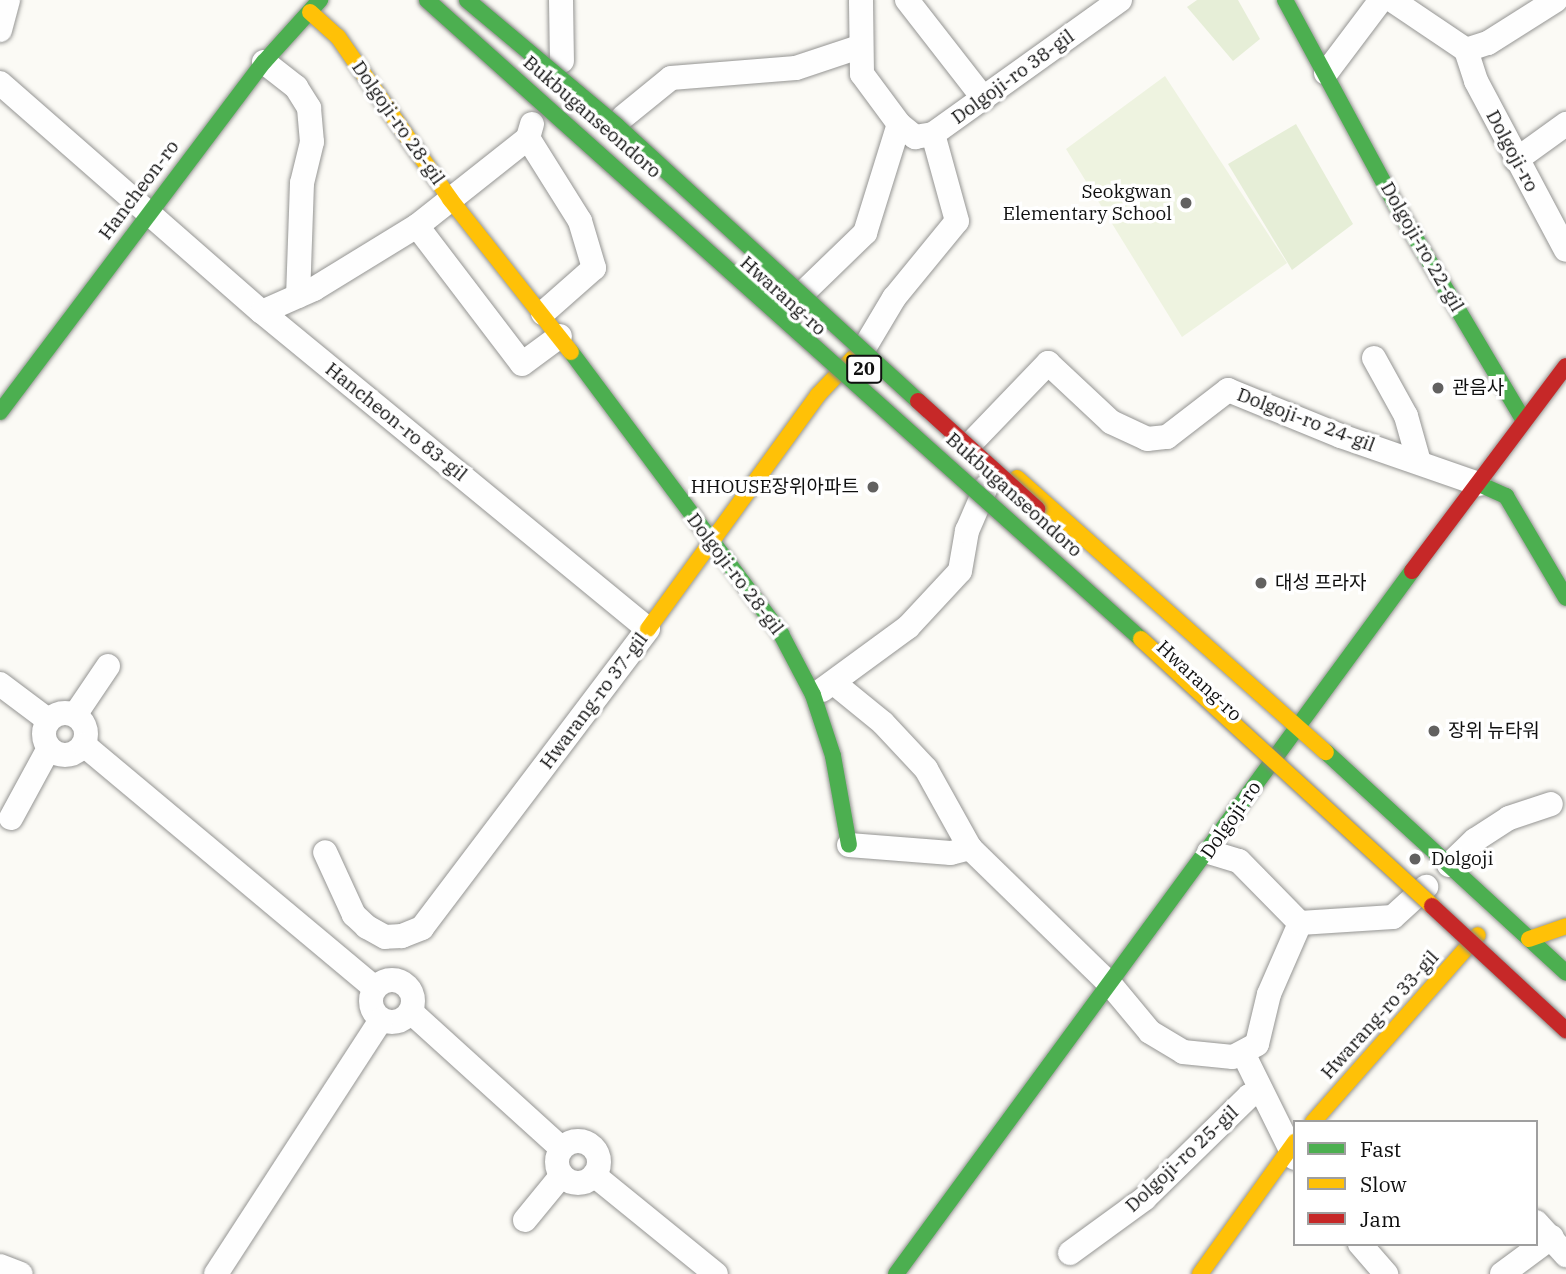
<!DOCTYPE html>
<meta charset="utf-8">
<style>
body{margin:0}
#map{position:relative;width:1566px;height:1274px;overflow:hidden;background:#fbfaf5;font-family:"IBM Plex Serif","Noto Sans KR",serif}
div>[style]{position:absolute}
.green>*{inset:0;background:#e6eed7}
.pitch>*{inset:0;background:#eef3e0}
.roads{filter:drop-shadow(0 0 2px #959593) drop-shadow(0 0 2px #959593)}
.street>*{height:24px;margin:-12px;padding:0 12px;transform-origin:12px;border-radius:12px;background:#fefefe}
.street>.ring{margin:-12px;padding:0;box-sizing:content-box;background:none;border:24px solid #fefefe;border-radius:50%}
.fast>*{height:16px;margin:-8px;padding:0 8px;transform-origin:8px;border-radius:8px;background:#4caf50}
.slow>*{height:16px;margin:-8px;padding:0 8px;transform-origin:8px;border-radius:8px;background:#ffc107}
.jam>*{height:16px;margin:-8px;padding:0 8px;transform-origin:8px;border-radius:8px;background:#c62828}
.bridges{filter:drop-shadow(0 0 2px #838280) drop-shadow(0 0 2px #838280)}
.fast-bridge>*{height:16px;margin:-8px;padding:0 8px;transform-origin:8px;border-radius:8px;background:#4caf50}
.slow-bridge>*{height:16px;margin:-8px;padding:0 8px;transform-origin:8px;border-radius:8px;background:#ffc107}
.jam-bridge>*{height:16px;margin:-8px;padding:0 8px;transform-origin:8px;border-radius:8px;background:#c62828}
.dots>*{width:19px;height:19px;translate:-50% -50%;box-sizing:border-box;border:4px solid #fff;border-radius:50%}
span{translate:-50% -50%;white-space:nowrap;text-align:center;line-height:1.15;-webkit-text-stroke:7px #fff;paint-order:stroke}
.shield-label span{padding:2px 5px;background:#fff;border:2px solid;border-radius:5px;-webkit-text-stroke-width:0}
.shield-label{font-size:18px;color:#0f0f0f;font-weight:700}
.street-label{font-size:19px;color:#0f0f0f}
.poi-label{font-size:19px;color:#0f0f0f}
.right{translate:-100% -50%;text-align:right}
.left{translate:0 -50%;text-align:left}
.legend{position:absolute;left:1293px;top:1120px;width:245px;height:126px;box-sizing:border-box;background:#fff;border:2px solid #9f9f9f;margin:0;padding:9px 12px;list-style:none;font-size:21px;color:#0f0f0f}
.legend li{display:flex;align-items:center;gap:14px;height:35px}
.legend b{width:35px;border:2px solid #9f9f9f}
</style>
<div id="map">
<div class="green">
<div style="clip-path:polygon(1197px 0,1238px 0,1260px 39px,1233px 61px,1187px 7px)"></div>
<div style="clip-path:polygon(1296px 124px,1353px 224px,1292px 270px,1228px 164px)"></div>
</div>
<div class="pitch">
<div style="clip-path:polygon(1165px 76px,1287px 263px,1182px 337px,1066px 149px)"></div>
</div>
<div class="roads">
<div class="street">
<div style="left:561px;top:0;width:61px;rotate:89.1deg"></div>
<div style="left:907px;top:0;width:125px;rotate:52.1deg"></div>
<div style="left:1392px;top:0;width:89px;rotate:34deg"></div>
<div style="left:1466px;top:50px;width:23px;rotate:-18deg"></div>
<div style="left:1488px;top:43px;width:80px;rotate:-32.3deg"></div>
<div style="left:0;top:30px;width:31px;rotate:-75deg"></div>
<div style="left:1466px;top:50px;width:33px;rotate:72deg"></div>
<div style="left:1476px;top:81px;width:191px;rotate:62deg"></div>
<div style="left:264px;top:62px;width:41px;rotate:38deg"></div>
<div style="left:296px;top:87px;width:25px;rotate:58deg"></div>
<div style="left:309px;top:108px;width:34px;rotate:85deg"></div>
<div style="left:312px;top:142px;width:42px;rotate:103.7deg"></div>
<div style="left:302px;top:183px;width:113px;rotate:92deg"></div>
<div style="left:1326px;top:73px;width:91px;rotate:-53deg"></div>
<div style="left:0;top:83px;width:348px;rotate:41.2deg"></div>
<div style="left:262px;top:312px;width:499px;rotate:39.4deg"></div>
<div style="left:648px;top:629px;width:375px;rotate:127.1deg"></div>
<div style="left:422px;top:928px;width:22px;rotate:158deg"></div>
<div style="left:402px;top:936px;width:17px;rotate:177deg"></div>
<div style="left:385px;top:937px;width:21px;rotate:-151deg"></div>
<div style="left:367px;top:927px;width:18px;rotate:-137deg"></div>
<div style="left:354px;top:915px;width:69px;rotate:-114.7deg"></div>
<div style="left:623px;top:117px;width:62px;rotate:-39.1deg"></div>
<div style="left:671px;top:78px;width:125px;rotate:-4.6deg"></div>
<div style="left:796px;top:68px;width:66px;rotate:-18.4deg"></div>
<div style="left:532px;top:124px;width:15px;rotate:106deg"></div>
<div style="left:528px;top:138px;width:98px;rotate:57.9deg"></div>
<div style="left:580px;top:221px;width:49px;rotate:73.4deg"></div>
<div style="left:594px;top:268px;width:68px;rotate:138.6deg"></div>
<div style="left:899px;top:124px;width:21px;rotate:39deg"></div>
<div style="left:915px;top:137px;width:18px;rotate:-9deg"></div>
<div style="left:933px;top:134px;width:230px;rotate:-35.6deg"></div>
<div style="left:1516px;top:160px;width:62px;rotate:-35.8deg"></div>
<div style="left:417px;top:226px;width:173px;rotate:52.7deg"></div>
<div style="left:522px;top:364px;width:47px;rotate:-36.4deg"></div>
<div style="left:807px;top:289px;width:81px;rotate:-44deg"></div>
<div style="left:865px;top:233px;width:114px;rotate:-72.7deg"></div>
<div style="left:899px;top:124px;width:62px;rotate:-126.5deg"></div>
<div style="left:862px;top:74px;width:74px;rotate:-90.8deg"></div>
<div style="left:262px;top:312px;width:57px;rotate:-23.9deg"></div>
<div style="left:314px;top:289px;width:121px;rotate:-31.5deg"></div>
<div style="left:417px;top:226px;width:142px;rotate:-38.4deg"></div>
<div style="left:866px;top:345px;width:55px;rotate:-59.2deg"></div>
<div style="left:894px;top:298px;width:99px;rotate:-50.7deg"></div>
<div style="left:957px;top:221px;width:90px;rotate:-105.4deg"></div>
<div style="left:1374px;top:358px;width:66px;rotate:61.1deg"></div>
<div style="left:1406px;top:416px;width:48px;rotate:74.2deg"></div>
<div style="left:974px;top:440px;width:107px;rotate:-46.1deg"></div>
<div style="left:1048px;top:363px;width:86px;rotate:43.1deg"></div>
<div style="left:1111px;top:422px;width:40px;rotate:25deg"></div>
<div style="left:1147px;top:439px;width:20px;rotate:-6deg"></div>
<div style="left:1167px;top:437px;width:77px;rotate:-37.6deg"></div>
<div style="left:1228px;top:390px;width:122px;rotate:22.2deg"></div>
<div style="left:1341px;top:436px;width:146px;rotate:19.2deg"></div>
<div style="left:834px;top:683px;width:63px;rotate:39.2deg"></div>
<div style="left:883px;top:723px;width:63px;rotate:46.9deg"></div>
<div style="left:926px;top:769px;width:90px;rotate:60.9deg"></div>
<div style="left:970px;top:848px;width:195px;rotate:44.2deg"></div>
<div style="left:1110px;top:984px;width:62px;rotate:50.2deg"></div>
<div style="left:1150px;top:1032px;width:39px;rotate:31deg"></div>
<div style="left:1183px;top:1052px;width:50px;rotate:5.7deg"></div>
<div style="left:1233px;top:1057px;width:27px;rotate:-28deg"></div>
<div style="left:1257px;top:1044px;width:51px;rotate:-76.5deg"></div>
<div style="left:1269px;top:994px;width:77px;rotate:-66.4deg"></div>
<div style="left:0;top:684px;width:60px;rotate:36.9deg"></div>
<div style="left:822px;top:690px;width:107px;rotate:-36.2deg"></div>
<div style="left:908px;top:627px;width:76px;rotate:-47.1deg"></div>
<div style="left:960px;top:571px;width:41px;rotate:-80.1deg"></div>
<div style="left:967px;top:531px;width:48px;rotate:-66.6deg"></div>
<div class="ring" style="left:44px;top:713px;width:18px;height:18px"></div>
<div style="left:75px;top:715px;width:59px;rotate:-56deg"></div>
<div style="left:84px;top:745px;width:379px;rotate:39.9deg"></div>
<div style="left:11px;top:818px;width:80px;rotate:-61.5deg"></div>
<div style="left:849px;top:845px;width:102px;rotate:4.5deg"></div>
<div style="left:951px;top:853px;width:20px;rotate:-15deg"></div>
<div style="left:1209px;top:852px;width:31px;rotate:17deg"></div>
<div style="left:1239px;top:861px;width:87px;rotate:45.5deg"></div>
<div style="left:1300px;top:923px;width:93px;rotate:-3.7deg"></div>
<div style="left:1393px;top:917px;width:45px;rotate:-42.3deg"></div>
<div style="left:1449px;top:865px;width:36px;rotate:-44deg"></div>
<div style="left:1475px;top:840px;width:40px;rotate:-32.9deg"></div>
<div style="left:1509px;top:818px;width:44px;rotate:-18.4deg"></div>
<div class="ring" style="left:371px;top:980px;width:18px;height:18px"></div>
<div style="left:411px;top:1012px;width:202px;rotate:42.2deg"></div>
<div style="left:1243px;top:1053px;width:117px;rotate:63.7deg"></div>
<div class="ring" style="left:557px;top:1141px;width:18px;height:18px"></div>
<div style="left:594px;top:1175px;width:157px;rotate:39.1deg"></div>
<div style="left:525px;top:1220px;width:58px;rotate:-50.6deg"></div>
<div style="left:1536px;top:1222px;width:45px;rotate:47.7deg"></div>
<div style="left:1360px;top:1244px;width:40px;rotate:49deg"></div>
<div style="left:1070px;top:1253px;width:92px;rotate:-36.1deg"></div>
<div style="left:1144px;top:1199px;width:147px;rotate:-44.4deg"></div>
<div style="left:1249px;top:1096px;width:13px;rotate:-23deg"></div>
<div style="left:0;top:1266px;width:22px;rotate:21deg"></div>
<div style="left:216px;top:1274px;width:303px;rotate:-57deg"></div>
<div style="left:1502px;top:1274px;width:62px;rotate:-36.5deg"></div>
</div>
<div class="fast">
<div style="left:1285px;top:0;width:235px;rotate:61.6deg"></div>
<div style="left:1397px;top:207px;width:247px;rotate:59.3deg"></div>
<div style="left:571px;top:352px;width:352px;rotate:53.3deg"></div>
<div style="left:781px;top:634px;width:69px;rotate:62.3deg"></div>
<div style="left:813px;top:695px;width:64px;rotate:71.8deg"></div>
<div style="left:833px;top:756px;width:90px;rotate:79.8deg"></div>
<div style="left:0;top:412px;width:438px;rotate:-53deg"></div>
<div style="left:264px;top:62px;width:84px;rotate:-47.9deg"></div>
<div style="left:1479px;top:484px;width:30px;rotate:24deg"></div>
<div style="left:1506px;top:496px;width:118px;rotate:59.5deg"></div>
<div style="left:1326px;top:752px;width:326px;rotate:42.6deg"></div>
<div style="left:896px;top:1274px;width:872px;rotate:-53.72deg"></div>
</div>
<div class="slow">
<div style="left:310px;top:12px;width:38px;rotate:42deg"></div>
<div style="left:338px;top:37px;width:197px;rotate:55.3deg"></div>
<div style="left:450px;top:199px;width:195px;rotate:51.7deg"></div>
<div style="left:1017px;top:478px;width:413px;rotate:41.6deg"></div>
<div style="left:648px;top:629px;width:289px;rotate:-54deg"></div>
<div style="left:818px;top:395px;width:51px;rotate:-46.6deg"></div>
<div style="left:1529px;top:939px;width:39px;rotate:-19deg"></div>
<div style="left:1313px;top:1122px;width:249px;rotate:-48.6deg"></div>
<div style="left:1200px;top:1274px;width:163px;rotate:-54.3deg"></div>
</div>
<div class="jam">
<div style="left:1412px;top:571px;width:256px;rotate:-53.1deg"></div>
</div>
</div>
<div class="bridges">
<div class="fast-bridge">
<div style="left:427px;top:0;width:958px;rotate:41.83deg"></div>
<div style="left:467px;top:0;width:196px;rotate:40deg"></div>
<div style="left:617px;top:126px;width:408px;rotate:42.4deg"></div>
</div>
<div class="slow-bridge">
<div style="left:1141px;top:639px;width:395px;rotate:42.5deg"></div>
</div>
<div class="jam-bridge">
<div style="left:918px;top:401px;width:161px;rotate:42.2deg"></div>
<div style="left:1432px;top:906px;width:183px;rotate:42.8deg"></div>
</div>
</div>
<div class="dots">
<div style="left:1186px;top:203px;background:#626160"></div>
<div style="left:1438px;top:388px;background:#626160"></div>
<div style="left:873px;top:487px;background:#626160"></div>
<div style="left:1261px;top:583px;background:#626160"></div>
<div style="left:1434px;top:731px;background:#626160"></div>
<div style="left:1415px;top:859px;background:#626160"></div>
</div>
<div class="shield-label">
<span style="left:864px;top:369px">20</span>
</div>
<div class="street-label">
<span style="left:1013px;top:77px;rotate:-36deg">Dolgoji-ro 38-gil</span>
<span style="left:592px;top:117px;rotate:41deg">Bukbuganseondoro</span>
<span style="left:398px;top:123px;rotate:55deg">Dolgoji-ro 28-gil</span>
<span style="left:1512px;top:151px;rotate:62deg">Dolgoji-ro</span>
<span style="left:139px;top:190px;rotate:-53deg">Hancheon-ro</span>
<span style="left:1422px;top:247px;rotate:60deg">Dolgoji-ro 22-gil</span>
<span style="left:783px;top:296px;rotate:42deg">Hwarang-ro</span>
<span style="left:1306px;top:420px;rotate:21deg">Dolgoji-ro 24-gil</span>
<span style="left:396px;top:422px;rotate:39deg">Hancheon-ro 83-gil</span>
<span style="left:1014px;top:495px;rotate:42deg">Bukbuganseondoro</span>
<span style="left:735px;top:574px;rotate:53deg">Dolgoji-ro 28-gil</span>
<span style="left:1199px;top:681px;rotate:43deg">Hwarang-ro</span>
<span style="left:594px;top:701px;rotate:-53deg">Hwarang-ro 37-gil</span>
<span style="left:1231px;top:820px;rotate:-55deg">Dolgoji-ro</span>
<span style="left:1380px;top:1015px;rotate:-48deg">Hwarang-ro 33-gil</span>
<span style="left:1182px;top:1159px;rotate:-43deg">Dolgoji-ro 25-gil</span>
</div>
<div class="poi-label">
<span class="right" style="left:1172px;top:203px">Seokgwan<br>Elementary School</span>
<span class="left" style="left:1452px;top:388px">관음사</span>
<span class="right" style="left:859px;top:487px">HHOUSE장위아파트</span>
<span class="left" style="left:1275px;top:583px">대성 프라자</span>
<span class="left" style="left:1448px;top:731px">장위 뉴타워</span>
<span class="left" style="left:1431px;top:859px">Dolgoji</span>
</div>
<ul class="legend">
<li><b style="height:9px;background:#4caf50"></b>Fast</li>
<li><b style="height:9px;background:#ffc107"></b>Slow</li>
<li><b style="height:9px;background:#c62828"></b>Jam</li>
</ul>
</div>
